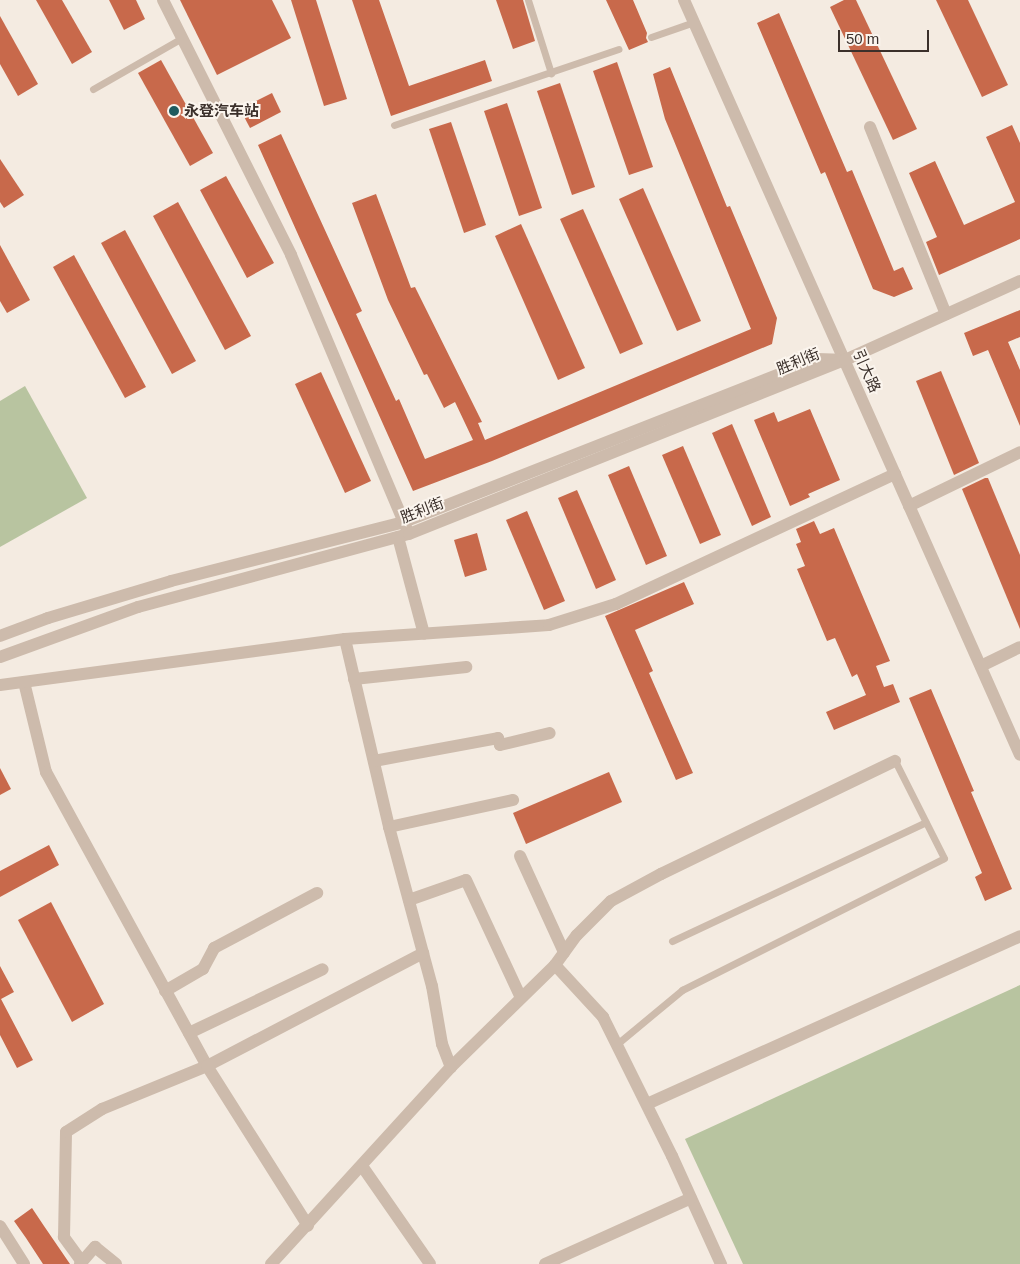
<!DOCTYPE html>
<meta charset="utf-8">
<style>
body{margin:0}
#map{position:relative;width:1020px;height:1264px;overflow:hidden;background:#f4ebe1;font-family:Arial,"Noto Sans SC",sans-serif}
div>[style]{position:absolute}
.green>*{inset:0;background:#b8c4a0}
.building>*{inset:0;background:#c8694b}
.service>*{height:7px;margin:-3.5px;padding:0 3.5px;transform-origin:3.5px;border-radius:3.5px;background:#cdbbac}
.minor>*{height:12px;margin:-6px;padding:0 6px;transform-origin:6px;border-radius:6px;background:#cdbbac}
.tertiary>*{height:12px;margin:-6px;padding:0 6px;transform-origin:6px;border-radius:6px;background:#cdbbac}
.dots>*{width:14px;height:14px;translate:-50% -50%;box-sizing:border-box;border:2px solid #fbf5ee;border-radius:50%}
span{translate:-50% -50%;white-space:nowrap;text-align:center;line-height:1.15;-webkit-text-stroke:4px #fbf5ee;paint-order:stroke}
.poi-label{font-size:15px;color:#3b302b;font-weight:700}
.left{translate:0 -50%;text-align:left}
.street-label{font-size:15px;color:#3b302b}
.scale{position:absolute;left:838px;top:30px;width:91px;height:22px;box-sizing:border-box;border:2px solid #3b302b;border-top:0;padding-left:6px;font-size:15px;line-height:18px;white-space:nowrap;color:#3b302b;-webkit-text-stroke:4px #fbf5ee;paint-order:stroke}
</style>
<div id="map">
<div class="green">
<div style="clip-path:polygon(25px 386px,87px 498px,0 547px,0 401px)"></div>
<div style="clip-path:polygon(1020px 985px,1020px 1264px,743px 1264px,685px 1139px)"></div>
</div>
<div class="building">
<div style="clip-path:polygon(36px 0,62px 0,92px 52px,72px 64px)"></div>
<div style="clip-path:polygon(109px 0,136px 0,145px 19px,124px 30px)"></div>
<div style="clip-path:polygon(180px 0,272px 0,291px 38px,217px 75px)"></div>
<div style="clip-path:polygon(291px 0,316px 0,347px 99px,324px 106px)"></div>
<div style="clip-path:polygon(352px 0,379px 0,409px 86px,485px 60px,492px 81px,391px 116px)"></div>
<div style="clip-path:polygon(496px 0,523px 0,535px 41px,513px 49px)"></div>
<div style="clip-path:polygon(606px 0,633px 0,647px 33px,646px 38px,648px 42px,629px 50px)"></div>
<div style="clip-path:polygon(844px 0,856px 0,917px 129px,893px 140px,830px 7px)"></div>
<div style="clip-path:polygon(936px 0,968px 0,1008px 85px,982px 97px)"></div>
<div style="clip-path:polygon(779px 13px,847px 172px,852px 170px,894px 271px,903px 267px,913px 289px,894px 297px,873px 289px,825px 172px,821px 174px,757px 23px)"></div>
<div style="clip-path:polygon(0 16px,38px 84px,18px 96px,0 64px)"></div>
<div style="clip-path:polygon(161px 60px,213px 153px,190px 166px,138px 73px)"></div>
<div style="clip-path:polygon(617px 62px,653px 167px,629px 175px,593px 71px)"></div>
<div style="clip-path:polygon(670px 67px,727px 207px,730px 206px,777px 318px,772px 344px,492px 461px,413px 491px,258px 145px,281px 134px,362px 311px,356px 314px,396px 401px,399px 399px,425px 459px,473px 440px,455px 402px,444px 408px,427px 374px,424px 375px,388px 300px,352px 203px,376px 194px,411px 288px,415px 287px,482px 422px,478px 423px,485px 440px,751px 329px,665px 119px,653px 74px)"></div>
<div style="clip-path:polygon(560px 83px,595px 187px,572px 195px,537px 91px)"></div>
<div style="clip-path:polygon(272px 93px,281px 112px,250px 128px,240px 109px)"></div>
<div style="clip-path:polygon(507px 103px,542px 208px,519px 216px,484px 111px)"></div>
<div style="clip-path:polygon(451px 122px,486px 225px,464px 233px,429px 129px)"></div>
<div style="clip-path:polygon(1012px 125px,1020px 143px,1020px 239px,939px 275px,926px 242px,937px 237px,909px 173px,935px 161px,964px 225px,1015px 202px,986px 137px)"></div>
<div style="clip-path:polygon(0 159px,24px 195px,4px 208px,0 202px)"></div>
<div style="clip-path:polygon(226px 176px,274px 263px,247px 278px,200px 190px)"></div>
<div style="clip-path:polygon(643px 188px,701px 321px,677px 331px,619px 199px)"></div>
<div style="clip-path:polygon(178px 202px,251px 336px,225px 350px,153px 216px)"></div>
<div style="clip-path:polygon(583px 209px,643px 344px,620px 354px,560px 219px)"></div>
<div style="clip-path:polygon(521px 224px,585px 368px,558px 380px,495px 236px)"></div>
<div style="clip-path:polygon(125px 230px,196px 361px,172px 374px,101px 243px)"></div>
<div style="clip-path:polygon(0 245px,30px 300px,7px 313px,0 301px)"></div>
<div style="clip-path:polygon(74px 255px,146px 387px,125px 398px,53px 267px)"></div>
<div style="clip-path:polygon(1020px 310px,1020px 337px,1008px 342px,1020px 370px,1020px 426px,988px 350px,973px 356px,964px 333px)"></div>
<div style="clip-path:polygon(941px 371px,979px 463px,954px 475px,916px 381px)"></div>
<div style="clip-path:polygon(321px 372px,371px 481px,345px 493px,295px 384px)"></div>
<div style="clip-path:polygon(810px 409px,840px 480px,808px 494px,810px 497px,790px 506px,754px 420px,774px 412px,778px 422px)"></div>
<div style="clip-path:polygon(732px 424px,771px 517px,752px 526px,712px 433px)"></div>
<div style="clip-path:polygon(683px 446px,721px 535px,700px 544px,662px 455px)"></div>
<div style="clip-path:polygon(629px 466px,667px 556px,646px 565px,608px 475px)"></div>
<div style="clip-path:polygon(985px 478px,988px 478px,1020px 555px,1020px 629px,962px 489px)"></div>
<div style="clip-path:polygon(577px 490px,616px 580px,596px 589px,558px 498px)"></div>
<div style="clip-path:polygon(527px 511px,565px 601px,544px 610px,506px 520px)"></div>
<div style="clip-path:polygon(814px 521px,820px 534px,834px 528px,890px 661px,876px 666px,884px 687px,893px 684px,900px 702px,834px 730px,826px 712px,866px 695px,857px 674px,852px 677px,835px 638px,827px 641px,797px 569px,805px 566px,796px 544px,801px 542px,796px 529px)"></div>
<div style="clip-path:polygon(477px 533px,487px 570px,465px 577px,454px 540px)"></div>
<div style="clip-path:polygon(684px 582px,694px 604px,635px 630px,653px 671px,649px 673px,693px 773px,676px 780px,605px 616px)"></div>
<div style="clip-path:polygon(931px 689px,974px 791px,971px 792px,1012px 889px,985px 901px,975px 877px,982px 873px,909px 698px)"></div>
<div style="clip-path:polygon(0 768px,11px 789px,0 795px)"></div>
<div style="clip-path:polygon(609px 772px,622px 802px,526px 844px,513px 813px)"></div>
<div style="clip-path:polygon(49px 845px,59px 865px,0 897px,0 871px)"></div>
<div style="clip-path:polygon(51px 902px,104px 1004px,72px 1022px,18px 920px)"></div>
<div style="clip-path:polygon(0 966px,14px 992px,1px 999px,33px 1060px,17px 1068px,0 1035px)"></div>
<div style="clip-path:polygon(32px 1208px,44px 1226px,70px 1264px,43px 1264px,26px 1238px,14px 1221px)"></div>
</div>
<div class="service">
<div style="left:528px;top:0;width:77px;rotate:72.5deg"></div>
<div style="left:651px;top:37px;width:46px;rotate:-19.2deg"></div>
<div style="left:93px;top:89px;width:103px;rotate:-29.8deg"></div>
<div style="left:394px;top:125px;width:237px;rotate:-18.7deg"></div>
<div style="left:672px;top:941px;width:280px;rotate:-25.1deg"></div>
<div style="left:617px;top:1044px;width:85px;rotate:-39.7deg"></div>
<div style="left:682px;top:990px;width:293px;rotate:-26.7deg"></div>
<div style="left:944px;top:858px;width:109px;rotate:-116.8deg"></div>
</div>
<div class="minor">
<div style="left:870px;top:127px;width:202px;rotate:67.9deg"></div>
<div style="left:909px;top:506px;width:123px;rotate:-25.9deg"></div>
<div style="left:398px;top:537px;width:100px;rotate:75deg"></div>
<div style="left:345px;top:639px;width:193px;rotate:76.8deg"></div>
<div style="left:389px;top:827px;width:165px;rotate:74.9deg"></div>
<div style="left:432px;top:986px;width:59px;rotate:80.2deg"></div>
<div style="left:442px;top:1044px;width:25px;rotate:69deg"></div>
<div style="left:981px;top:666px;width:43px;rotate:-26deg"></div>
<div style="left:354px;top:679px;width:113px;rotate:-6.1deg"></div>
<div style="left:24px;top:682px;width:93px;rotate:76.3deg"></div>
<div style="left:46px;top:772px;width:335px;rotate:61.3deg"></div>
<div style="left:207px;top:1066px;width:189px;rotate:57.7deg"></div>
<div style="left:0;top:685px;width:348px;rotate:-7.6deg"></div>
<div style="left:345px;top:639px;width:204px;rotate:-3.9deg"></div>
<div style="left:549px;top:625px;width:70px;rotate:-17.4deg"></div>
<div style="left:616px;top:604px;width:308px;rotate:-25deg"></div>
<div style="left:374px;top:761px;width:126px;rotate:-10.5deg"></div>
<div style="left:498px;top:738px;width:7px;rotate:74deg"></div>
<div style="left:500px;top:745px;width:51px;rotate:-13.5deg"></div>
<div style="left:389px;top:827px;width:127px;rotate:-12.3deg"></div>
<div style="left:520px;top:856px;width:106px;rotate:65.4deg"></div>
<div style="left:409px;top:900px;width:60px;rotate:-19.3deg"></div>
<div style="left:466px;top:880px;width:130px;rotate:65deg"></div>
<div style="left:555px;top:965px;width:37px;rotate:-54deg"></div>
<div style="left:577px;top:935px;width:48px;rotate:-45deg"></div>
<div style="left:611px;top:901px;width:57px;rotate:-28.4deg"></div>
<div style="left:661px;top:874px;width:260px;rotate:-25.8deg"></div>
<div style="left:165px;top:991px;width:44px;rotate:-30.1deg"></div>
<div style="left:203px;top:969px;width:24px;rotate:-62deg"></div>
<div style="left:214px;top:948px;width:117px;rotate:-28.1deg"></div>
<div style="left:189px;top:1033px;width:148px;rotate:-25.5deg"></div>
<div style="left:362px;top:1166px;width:119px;rotate:55.2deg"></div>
<div style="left:0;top:1226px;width:45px;rotate:57.7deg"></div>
<div style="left:82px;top:1262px;width:31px;rotate:-126deg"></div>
<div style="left:64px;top:1237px;width:105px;rotate:-88.9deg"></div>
<div style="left:66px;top:1132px;width:43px;rotate:-32.6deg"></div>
<div style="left:102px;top:1109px;width:113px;rotate:-22.3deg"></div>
<div style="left:207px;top:1066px;width:244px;rotate:-27.6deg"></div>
<div style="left:80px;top:1264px;width:23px;rotate:-49deg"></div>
<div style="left:95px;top:1247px;width:27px;rotate:39deg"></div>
<div style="left:271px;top:1264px;width:267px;rotate:-47.6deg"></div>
<div style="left:451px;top:1067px;width:146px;rotate:-44.4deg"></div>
<div style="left:555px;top:965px;width:71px;rotate:47.3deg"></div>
<div style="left:603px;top:1017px;width:155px;rotate:63.6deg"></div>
<div style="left:672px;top:1156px;width:119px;rotate:65.6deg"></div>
<div style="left:545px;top:1264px;width:160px;rotate:-24.3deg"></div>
</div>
<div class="tertiary">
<div style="left:163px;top:0;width:285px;rotate:63.3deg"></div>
<div style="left:291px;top:255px;width:298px;rotate:67.1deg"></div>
<div style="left:684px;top:0;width:826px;rotate:66.01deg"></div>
<div style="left:0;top:636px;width:51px;rotate:-20.6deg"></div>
<div style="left:48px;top:618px;width:128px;rotate:-16.7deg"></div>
<div style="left:171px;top:581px;width:240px;rotate:-14.2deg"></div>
<div style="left:404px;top:522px;width:444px;rotate:-21.5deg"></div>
<div style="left:817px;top:359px;width:23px;rotate:2deg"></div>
<div style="left:0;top:657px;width:147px;rotate:-19.9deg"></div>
<div style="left:138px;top:607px;width:281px;rotate:-15.1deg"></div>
<div style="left:409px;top:534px;width:469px;rotate:-21.8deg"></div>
<div style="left:845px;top:360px;width:192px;rotate:-24.3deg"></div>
<div style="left:647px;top:1104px;width:409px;rotate:-24.2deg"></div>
</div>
<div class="dots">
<div style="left:174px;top:111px;background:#1f5a5e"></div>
</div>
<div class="poi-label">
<span class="left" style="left:184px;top:111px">永登汽车站</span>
</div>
<div class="street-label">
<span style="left:798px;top:361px;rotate:-22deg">胜利街</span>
<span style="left:867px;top:371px;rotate:66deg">引大路</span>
<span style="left:422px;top:510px;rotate:-21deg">胜利街</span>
</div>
<div class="scale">50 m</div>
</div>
